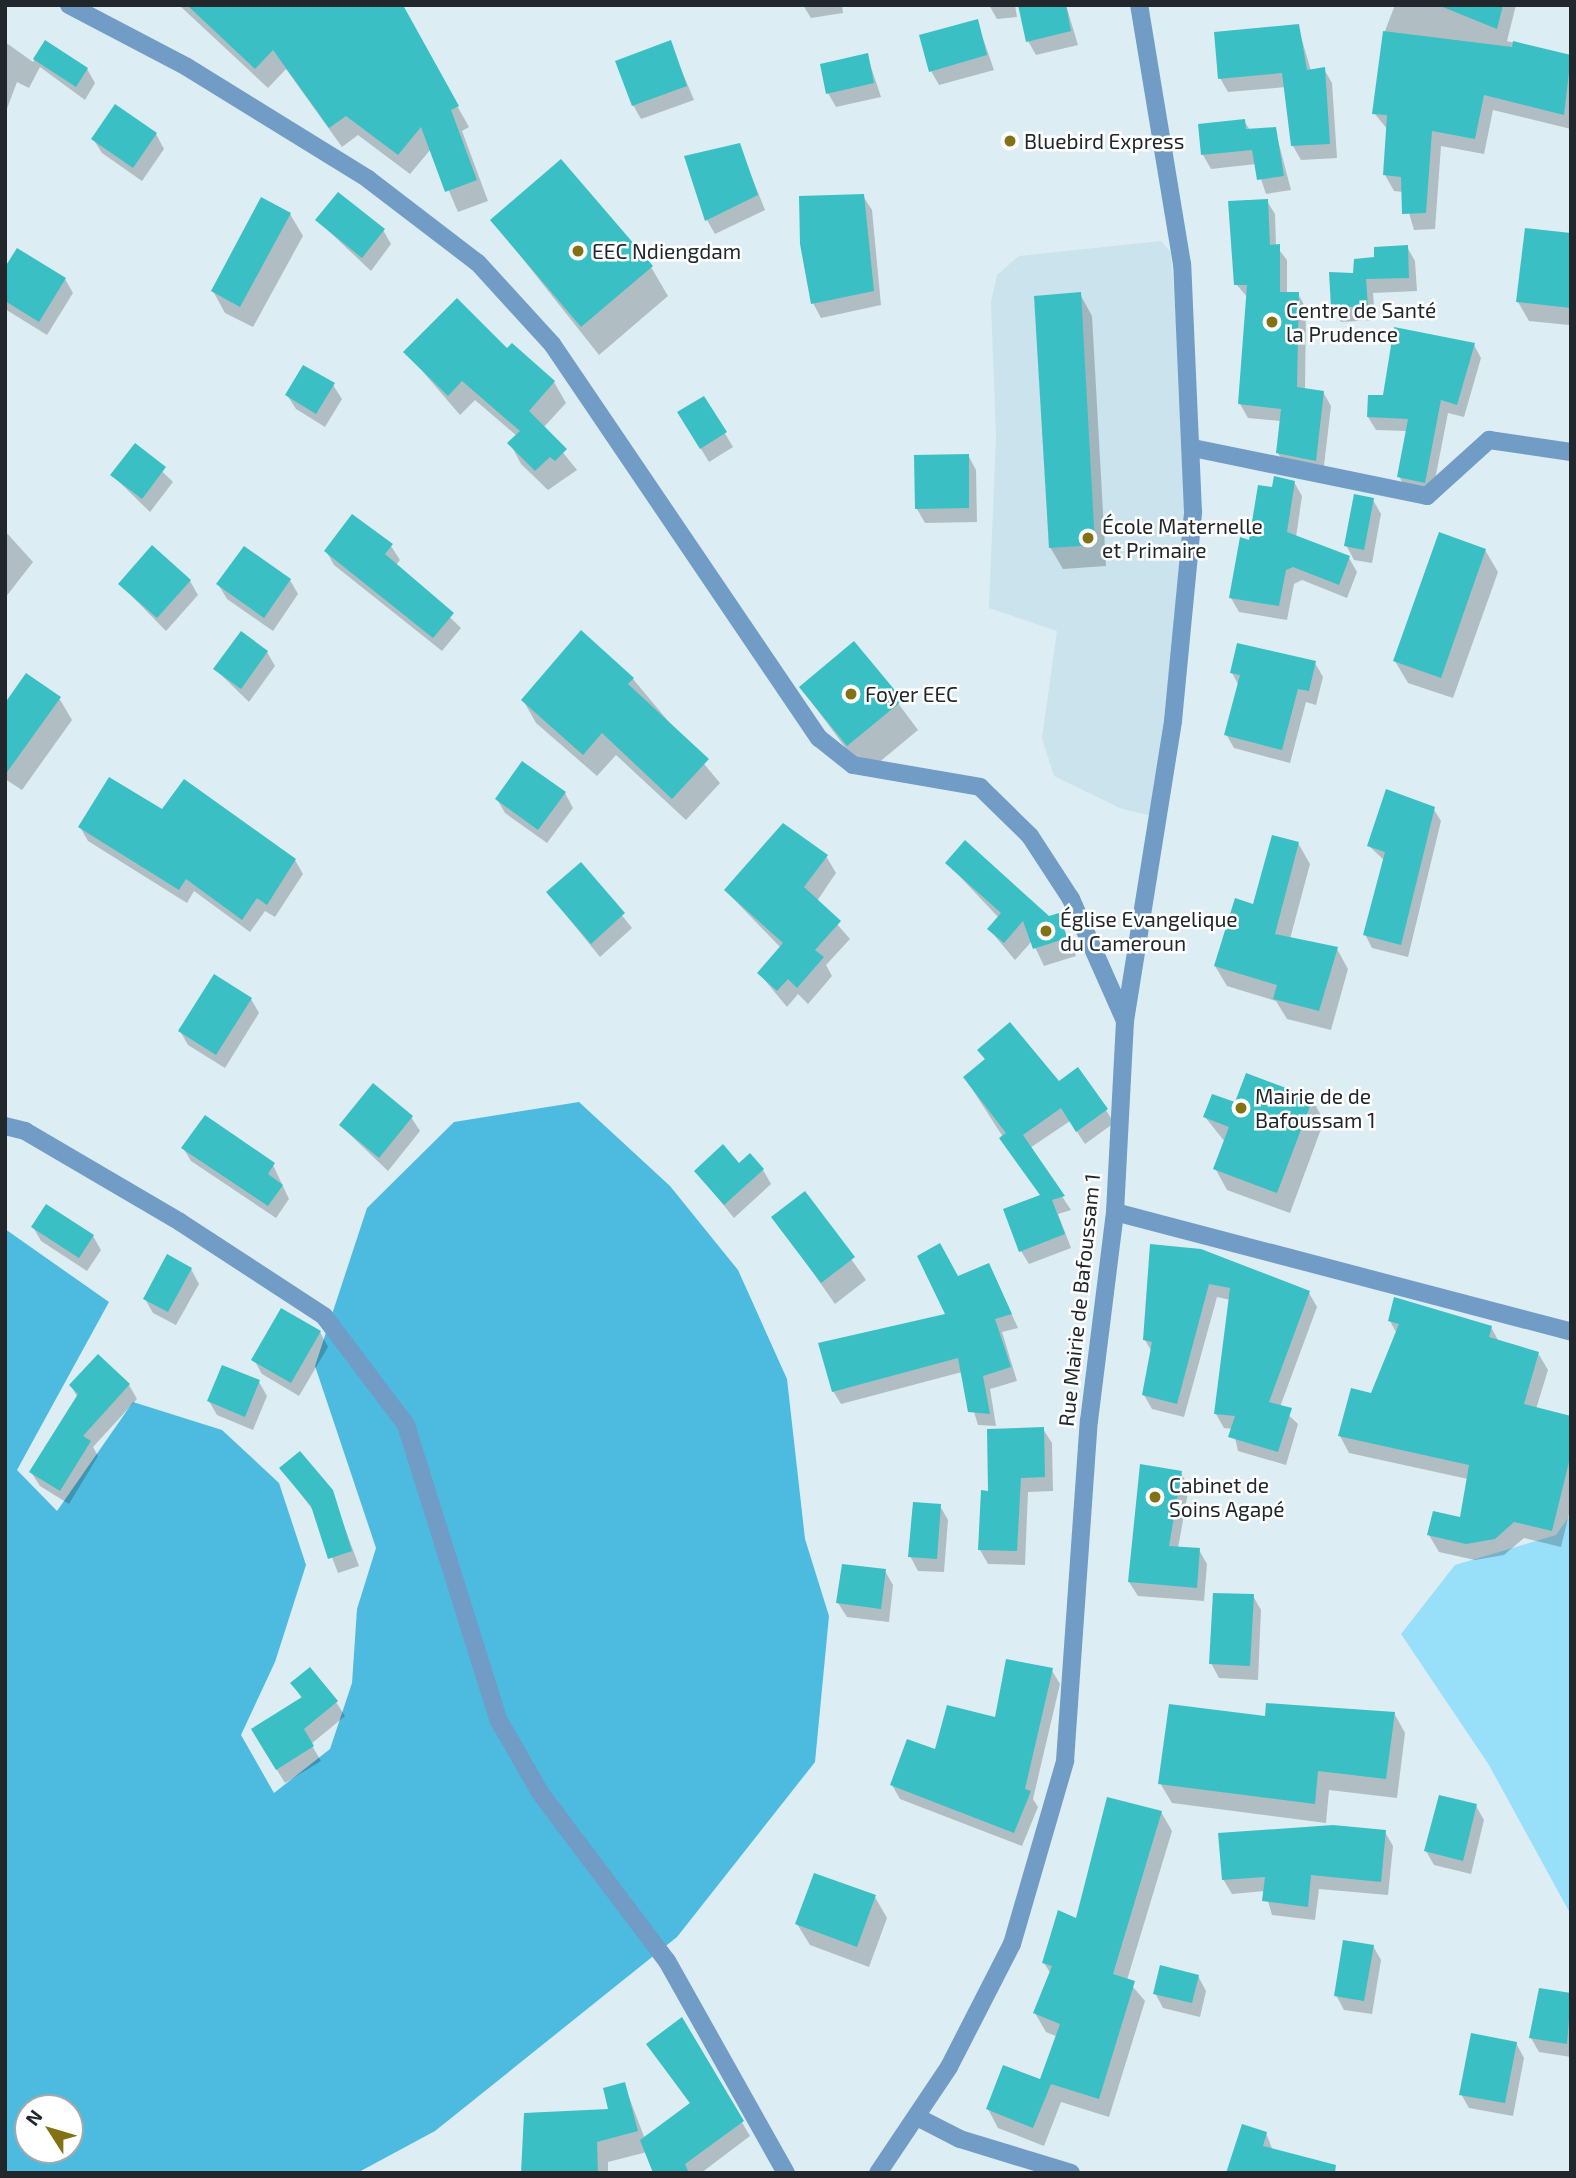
<!DOCTYPE html>
<meta charset="utf-8">
<style>
body{margin:0}
#map{position:relative;width:1576px;height:2178px;overflow:hidden;background:#ddedf4;font-family:"Exo 2",sans-serif}
div>[style]{position:absolute}
.built>*{inset:0;background:#cae3ed}
.green>*{inset:0;background:#98dff9}
.forest>*{inset:0;background:#4cbbdf}
.shadow>*{inset:0;background:#0003}
.building>*{inset:0;background:#3ac0c4}
.minor>*{height:18px;margin:-9px;padding:0 9px;transform-origin:9px;border-radius:9px;background:#719cc5}
.tertiary>*{height:18px;margin:-9px;padding:0 9px;transform-origin:9px;border-radius:9px;background:#719cc5}
.dots>*{width:19px;height:19px;translate:-50% -50%;box-sizing:border-box;border:4px solid #fff;border-radius:50%}
span{translate:-50% -50%;white-space:nowrap;text-align:center;line-height:1.15;-webkit-text-stroke:5px #fff;paint-order:stroke}
.poi-label{font-size:21px;color:#21272a}
.left{translate:0 -50%;text-align:left}
.street-label{font-size:21px;color:#21272a}
.frame{position:absolute;inset:0;border:7px solid #21272a;pointer-events:none}
.north{position:absolute;left:14px;top:2094px;width:70px;height:70px;box-sizing:border-box;background:#fff;border:2px solid #a6a9aa;border-radius:50%;rotate:307deg;font-size:19px;font-weight:700;line-height:28px;text-align:center;color:#21272a}
.north::after{content:'';display:block;margin:auto;width:24px;height:32px;background:#827213;clip-path:polygon(50% 0,100% 100%,50% 72%,0 100%)}
</style>
<div id="map">
<div class="built">
<div style="clip-path:polygon(1161px 241px,1171px 253px,1187px 468px,1179px 662px,1157px 817px,1122px 809px,1054px 776px,1042px 738px,1057px 631px,989px 608px,996px 437px,991px 302px,997px 275px,1019px 256px)"></div>
</div>
<div class="green">
<div style="clip-path:polygon(1571px 1514px,1571px 1915px,1489px 1765px,1401px 1634px,1455px 1565px,1556px 1535px)"></div>
</div>
<div class="forest">
<div style="clip-path:polygon(evenodd,579px 1102px,670px 1186px,738px 1270px,787px 1379px,805px 1539px,829px 1616px,815px 1762px,677px 1937px,435px 2131px,357px 2173px,5px 2173px,5px 1229px,109px 1302px,17px 1470px,57px 1511px,133px 1402px,222px 1430px,279px 1483px,306px 1565px,275px 1662px,241px 1735px,274px 1793px,330px 1749px,352px 1683px,357px 1609px,376px 1548px,315px 1366px,367px 1208px,454px 1122px,579px 1102px,28px 2108px,70px 2108px,70px 2150px,28px 2150px,28px 2108px)"></div>
</div>
<div class="shadow">
<div style="clip-path:polygon(179px 5px,400px 5px,469px 127px,462px 131px,488px 201px,458px 212px,431px 149px,410px 174px,358px 135px,342px 147px,286px 69px,268px 88px)"></div>
<div style="clip-path:polygon(803px 5px,842px 5px,843px 13px,811px 18px)"></div>
<div style="clip-path:polygon(1015px 5px,1017px 17px,997px 19px,989px 5px)"></div>
<div style="clip-path:polygon(1037px 5px,1066px 5px,1078px 45px,1036px 55px,1028px 41px)"></div>
<div style="clip-path:polygon(1395px 5px,1516px 5px,1507px 41px,1571px 57px,1571px 129px,1493px 110px,1484px 154px,1441px 146px,1435px 229px,1414px 230px,1403px 192px,1394px 191px,1385px 175px,1388px 130px,1374px 113px,1385px 31px)"></div>
<div style="clip-path:polygon(977px 21px,994px 70px,939px 85px,931px 71px)"></div>
<div style="clip-path:polygon(1298px 26px,1311px 71px,1324px 69px,1332px 83px,1337px 158px,1301px 160px,1293px 146px,1286px 87px,1228px 92px,1220px 78px)"></div>
<div style="clip-path:polygon(5px 42px,33px 62px,46px 42px,87px 69px,95px 83px,85px 100px,40px 67px,29px 88px,17px 82px,5px 114px)"></div>
<div style="clip-path:polygon(670px 43px,694px 100px,641px 119px,633px 105px)"></div>
<div style="clip-path:polygon(867px 55px,881px 97px,836px 107px,828px 93px)"></div>
<div style="clip-path:polygon(1244px 121px,1250px 130px,1275px 129px,1291px 190px,1266px 194px,1256px 164px,1211px 169px,1203px 155px)"></div>
<div style="clip-path:polygon(156px 134px,164px 149px,142px 181px,102px 153px,93px 139px)"></div>
<div style="clip-path:polygon(739px 145px,765px 210px,715px 234px,707px 220px)"></div>
<div style="clip-path:polygon(863px 196px,872px 210px,881px 305px,821px 318px,813px 303px)"></div>
<div style="clip-path:polygon(1267px 201px,1275px 214px,1276px 246px,1287px 260px,1287px 294px,1298px 294px,1306px 308px,1305px 390px,1323px 392px,1331px 406px,1323px 474px,1286px 467px,1278px 453px,1281px 421px,1248px 418px,1240px 404px,1248px 298px,1236px 284px)"></div>
<div style="clip-path:polygon(290px 214px,303px 236px,253px 327px,225px 313px,213px 291px)"></div>
<div style="clip-path:polygon(317px 220px,383px 230px,391px 244px,371px 271px)"></div>
<div style="clip-path:polygon(492px 220px,651px 267px,668px 296px,599px 355px)"></div>
<div style="clip-path:polygon(1571px 235px,1571px 331px,1569px 325px,1529px 321px,1518px 302px)"></div>
<div style="clip-path:polygon(1407px 247px,1415px 261px,1417px 291px,1373px 293px,1375px 320px,1341px 322px,1333px 308px,1354px 275px)"></div>
<div style="clip-path:polygon(5px 270px,65px 279px,73px 293px,47px 335px,5px 309px)"></div>
<div style="clip-path:polygon(1080px 294px,1092px 316px,1106px 566px,1063px 569px,1050px 547px)"></div>
<div style="clip-path:polygon(1474px 345px,1481px 358px,1464px 417px,1448px 413px,1432px 495px,1406px 490px,1399px 476px,1407px 431px,1376px 430px,1368px 417px,1384px 397px)"></div>
<div style="clip-path:polygon(507px 351px,554px 382px,566px 403px,543px 428px,577px 470px,548px 490px,521px 464px,510px 443px,517px 436px,475px 400px,460px 415px,406px 352px)"></div>
<div style="clip-path:polygon(333px 385px,342px 399px,325px 427px,296px 409px,287px 395px)"></div>
<div style="clip-path:polygon(704px 398px,733px 447px,709px 462px,679px 413px)"></div>
<div style="clip-path:polygon(135px 445px,173px 482px,150px 512px,112px 475px)"></div>
<div style="clip-path:polygon(968px 455px,976px 470px,977px 522px,925px 523px,917px 509px)"></div>
<div style="clip-path:polygon(1294px 482px,1302px 496px,1296px 537px,1349px 558px,1357px 572px,1347px 598px,1302px 580px,1294px 584px,1287px 620px,1239px 612px,1231px 598px,1251px 542px,1274px 489px)"></div>
<div style="clip-path:polygon(1373px 500px,1381px 514px,1372px 563px,1354px 560px,1346px 545px)"></div>
<div style="clip-path:polygon(5px 531px,33px 562px,5px 598px)"></div>
<div style="clip-path:polygon(391px 546px,400px 560px,396px 565px,461px 628px,442px 651px,334px 565px,326px 551px)"></div>
<div style="clip-path:polygon(1485px 550px,1498px 572px,1453px 698px,1408px 683px,1395px 661px)"></div>
<div style="clip-path:polygon(290px 580px,298px 594px,273px 631px,227px 599px,218px 584px)"></div>
<div style="clip-path:polygon(190px 581px,198px 595px,166px 631px,120px 584px)"></div>
<div style="clip-path:polygon(854px 644px,918px 730px,865px 774px,801px 688px)"></div>
<div style="clip-path:polygon(267px 652px,275px 666px,249px 702px,215px 669px)"></div>
<div style="clip-path:polygon(1315px 663px,1323px 677px,1316px 705px,1306px 702px,1290px 763px,1234px 748px,1226px 734px,1239px 686px,1232px 673px)"></div>
<div style="clip-path:polygon(633px 679px,720px 783px,686px 820px,616px 755px,597px 776px,536px 723px,523px 700px)"></div>
<div style="clip-path:polygon(59px 698px,72px 720px,22px 790px,5px 779px,5px 706px)"></div>
<div style="clip-path:polygon(565px 793px,573px 808px,547px 843px,505px 813px,497px 799px)"></div>
<div style="clip-path:polygon(1433px 808px,1441px 821px,1408px 957px,1372px 948px,1365px 934px,1385px 861px,1369px 846px)"></div>
<div style="clip-path:polygon(162px 812px,295px 860px,303px 874px,275px 917px,265px 911px,250px 932px,194px 891px,187px 903px,88px 841px,80px 827px)"></div>
<div style="clip-path:polygon(1298px 843px,1310px 864px,1290px 939px,1337px 949px,1348px 969px,1331px 1030px,1287px 1019px,1276px 1001px,1227px 986px,1215px 966px)"></div>
<div style="clip-path:polygon(826px 856px,836px 873px,817px 901px,850px 939px,826px 965px,832px 976px,808px 1004px,798px 994px,787px 1007px,759px 973px,781px 948px,726px 891px)"></div>
<div style="clip-path:polygon(947px 863px,1049px 918px,1058px 915px,1076px 956px,1044px 966px,1032px 941px,1015px 960px,989px 929px,999px 918px)"></div>
<div style="clip-path:polygon(581px 864px,632px 928px,600px 957px,548px 893px)"></div>
<div style="clip-path:polygon(251px 999px,259px 1013px,225px 1068px,188px 1045px,180px 1031px)"></div>
<div style="clip-path:polygon(980px 1051px,1059px 1083px,1106px 1110px,1114px 1123px,1085px 1144px,1070px 1121px,1030px 1148px,1071px 1210px,1058px 1214px,1071px 1248px,1029px 1264px,1021px 1251px,1041px 1196px,965px 1078px,986px 1061px)"></div>
<div style="clip-path:polygon(1312px 1099px,1324px 1121px,1290px 1213px,1227px 1190px,1215px 1168px,1225px 1142px,1205px 1117px)"></div>
<div style="clip-path:polygon(411px 1117px,420px 1131px,388px 1171px,341px 1126px)"></div>
<div style="clip-path:polygon(183px 1148px,273px 1165px,289px 1199px,276px 1218px,191px 1161px)"></div>
<div style="clip-path:polygon(739px 1165px,763px 1170px,771px 1184px,734px 1218px,696px 1171px)"></div>
<div style="clip-path:polygon(805px 1194px,866px 1280px,835px 1304px,774px 1217px)"></div>
<div style="clip-path:polygon(33px 1227px,93px 1236px,101px 1250px,87px 1271px,41px 1241px)"></div>
<div style="clip-path:polygon(1151px 1246px,1309px 1293px,1317px 1307px,1280px 1407px,1298px 1424px,1286px 1465px,1238px 1451px,1233px 1429px,1224px 1428px,1216px 1414px,1231px 1300px,1217px 1297px,1184px 1417px,1152px 1409px,1144px 1395px,1152px 1352px,1145px 1340px)"></div>
<div style="clip-path:polygon(989px 1265px,1018px 1328px,1002px 1332px,1017px 1381px,990px 1389px,996px 1426px,978px 1425px,962px 1372px,841px 1404px,833px 1391px,948px 1315px,958px 1278px)"></div>
<div style="clip-path:polygon(191px 1269px,199px 1284px,176px 1325px,153px 1313px,145px 1299px)"></div>
<div style="clip-path:polygon(1390px 1321px,1491px 1327px,1499px 1342px,1538px 1353px,1548px 1370px,1536px 1409px,1571px 1418px,1571px 1506px,1561px 1547px,1524px 1538px,1504px 1555px,1475px 1560px,1439px 1552px,1429px 1535px,1461px 1519px,1468px 1479px,1349px 1453px,1340px 1436px,1372px 1395px,1397px 1334px)"></div>
<div style="clip-path:polygon(320px 1332px,328px 1347px,299px 1396px,262px 1374px,254px 1360px)"></div>
<div style="clip-path:polygon(259px 1382px,267px 1396px,253px 1430px,217px 1415px,209px 1401px)"></div>
<div style="clip-path:polygon(129px 1385px,137px 1399px,93px 1447px,98px 1456px,69px 1504px,40px 1486px,31px 1472px,78px 1398px,71px 1386px)"></div>
<div style="clip-path:polygon(1043px 1429px,1052px 1443px,1053px 1491px,1028px 1492px,1025px 1565px,988px 1564px,980px 1550px,990px 1492px)"></div>
<div style="clip-path:polygon(282px 1469px,331px 1491px,359px 1566px,338px 1573px,315px 1513px)"></div>
<div style="clip-path:polygon(1181px 1473px,1189px 1487px,1178px 1548px,1199px 1550px,1207px 1564px,1204px 1601px,1138px 1596px,1129px 1582px)"></div>
<div style="clip-path:polygon(940px 1506px,948px 1520px,944px 1572px,918px 1571px,910px 1556px)"></div>
<div style="clip-path:polygon(885px 1571px,893px 1585px,889px 1622px,847px 1617px,838px 1603px)"></div>
<div style="clip-path:polygon(1253px 1596px,1261px 1610px,1258px 1680px,1219px 1678px,1211px 1663px)"></div>
<div style="clip-path:polygon(1051px 1669px,1060px 1684px,1033px 1799px,1038px 1807px,1022px 1846px,900px 1799px,892px 1785px,996px 1719px)"></div>
<div style="clip-path:polygon(293px 1684px,336px 1702px,345px 1716px,311px 1744px,321px 1761px,285px 1783px,261px 1744px,302px 1699px)"></div>
<div style="clip-path:polygon(1394px 1713px,1405px 1733px,1397px 1798px,1329px 1790px,1326px 1823px,1172px 1803px,1160px 1783px,1266px 1718px)"></div>
<div style="clip-path:polygon(1476px 1806px,1484px 1820px,1471px 1874px,1434px 1865px,1426px 1851px)"></div>
<div style="clip-path:polygon(1161px 1812px,1172px 1831px,1127px 1980px,1145px 2001px,1109px 2117px,1061px 2102px,1044px 2146px,998px 2128px,988px 2109px,1041px 2082px,1058px 2037px,1046px 2032px,1035px 2013px,1051px 1974px,1044px 1963px)"></div>
<div style="clip-path:polygon(1385px 1832px,1393px 1846px,1388px 1895px,1319px 1889px,1315px 1920px,1272px 1915px,1265px 1891px,1232px 1894px,1223px 1879px)"></div>
<div style="clip-path:polygon(875px 1897px,887px 1918px,869px 1967px,810px 1945px,797px 1924px)"></div>
<div style="clip-path:polygon(1373px 1946px,1381px 1960px,1372px 2014px,1344px 2010px,1336px 1995px)"></div>
<div style="clip-path:polygon(1198px 1976px,1206px 1991px,1200px 2017px,1163px 2008px,1155px 1993px)"></div>
<div style="clip-path:polygon(1571px 1995px,1571px 2057px,1539px 2052px,1531px 2038px)"></div>
<div style="clip-path:polygon(681px 2020px,750px 2136px,701px 2173px,655px 2173px,647px 2152px,608px 2162px,608px 2173px,523px 2173px,611px 2111px,624px 2084px,645px 2139px,691px 2105px,648px 2045px)"></div>
<div style="clip-path:polygon(1516px 2043px,1524px 2058px,1513px 2116px,1469px 2108px,1461px 2094px)"></div>
<div style="clip-path:polygon(1266px 2133px,1273px 2151px,1228px 2173px)"></div>
</div>
<div class="building">
<div style="clip-path:polygon(187px 5px,403px 5px,459px 106px,451px 110px,477px 180px,445px 192px,421px 127px,398px 155px,346px 116px,329px 128px,273px 50px,255px 69px)"></div>
<div style="clip-path:polygon(1018px 5px,1066px 5px,1071px 31px,1026px 42px)"></div>
<div style="clip-path:polygon(1438px 5px,1503px 5px,1497px 29px)"></div>
<div style="clip-path:polygon(978px 19px,987px 55px,929px 72px,919px 35px)"></div>
<div style="clip-path:polygon(1299px 24px,1307px 70px,1325px 67px,1330px 144px,1291px 146px,1282px 73px,1218px 79px,1214px 32px)"></div>
<div style="clip-path:polygon(1383px 31px,1512px 47px,1513px 41px,1571px 55px,1564px 115px,1484px 95px,1475px 139px,1432px 131px,1426px 213px,1402px 214px,1401px 177px,1383px 175px,1387px 115px,1372px 114px)"></div>
<div style="clip-path:polygon(45px 40px,88px 68px,76px 87px,33px 59px)"></div>
<div style="clip-path:polygon(671px 40px,687px 86px,632px 106px,615px 61px)"></div>
<div style="clip-path:polygon(868px 53px,874px 83px,826px 94px,820px 64px)"></div>
<div style="clip-path:polygon(115px 104px,157px 133px,133px 168px,91px 139px)"></div>
<div style="clip-path:polygon(1245px 119px,1246px 129px,1276px 127px,1284px 176px,1257px 180px,1252px 150px,1201px 155px,1198px 124px)"></div>
<div style="clip-path:polygon(740px 143px,758px 195px,705px 221px,684px 156px)"></div>
<div style="clip-path:polygon(561px 159px,653px 266px,581px 327px,490px 220px)"></div>
<div style="clip-path:polygon(338px 192px,385px 229px,362px 258px,315px 220px)"></div>
<div style="clip-path:polygon(864px 194px,874px 291px,811px 304px,800px 244px,799px 196px)"></div>
<div style="clip-path:polygon(261px 197px,291px 213px,240px 307px,211px 291px)"></div>
<div style="clip-path:polygon(1268px 199px,1270px 245px,1280px 244px,1280px 292px,1299px 292px,1297px 387px,1324px 391px,1316px 461px,1276px 453px,1281px 409px,1238px 404px,1247px 285px,1234px 285px,1228px 201px)"></div>
<div style="clip-path:polygon(1525px 228px,1571px 233px,1571px 308px,1516px 302px)"></div>
<div style="clip-path:polygon(1408px 245px,1409px 278px,1366px 279px,1368px 306px,1331px 308px,1329px 272px,1353px 273px,1354px 259px,1374px 257px,1374px 247px)"></div>
<div style="clip-path:polygon(17px 248px,66px 278px,39px 322px,5px 301px,5px 267px)"></div>
<div style="clip-path:polygon(1081px 292px,1095px 545px,1049px 548px,1034px 296px)"></div>
<div style="clip-path:polygon(457px 298px,507px 348px,512px 343px,555px 381px,529px 411px,567px 449px,555px 461px,550px 457px,535px 471px,507px 443px,520px 431px,462px 381px,448px 396px,403px 352px)"></div>
<div style="clip-path:polygon(1394px 327px,1475px 343px,1457px 405px,1441px 400px,1425px 483px,1397px 477px,1408px 419px,1367px 417px,1368px 395px,1383px 395px)"></div>
<div style="clip-path:polygon(303px 365px,335px 383px,316px 414px,285px 395px)"></div>
<div style="clip-path:polygon(704px 396px,727px 432px,700px 449px,677px 412px)"></div>
<div style="clip-path:polygon(135px 443px,166px 467px,142px 499px,110px 475px)"></div>
<div style="clip-path:polygon(969px 454px,969px 508px,915px 509px,914px 455px)"></div>
<div style="clip-path:polygon(1274px 476px,1295px 481px,1287px 532px,1350px 556px,1339px 585px,1293px 567px,1286px 570px,1279px 606px,1229px 598px,1240px 537px,1249px 540px,1258px 485px,1272px 487px)"></div>
<div style="clip-path:polygon(1354px 494px,1374px 498px,1364px 550px,1344px 546px)"></div>
<div style="clip-path:polygon(352px 514px,393px 544px,385px 554px,454px 613px,433px 638px,324px 551px)"></div>
<div style="clip-path:polygon(1439px 532px,1486px 549px,1441px 678px,1393px 661px)"></div>
<div style="clip-path:polygon(152px 545px,191px 580px,157px 618px,118px 584px)"></div>
<div style="clip-path:polygon(244px 546px,291px 579px,264px 618px,216px 584px)"></div>
<div style="clip-path:polygon(581px 630px,634px 678px,628px 684px,709px 759px,672px 799px,602px 733px,583px 755px,521px 700px)"></div>
<div style="clip-path:polygon(241px 631px,268px 651px,241px 689px,213px 669px)"></div>
<div style="clip-path:polygon(854px 641px,903px 700px,847px 746px,799px 687px)"></div>
<div style="clip-path:polygon(1237px 643px,1316px 661px,1309px 691px,1298px 689px,1282px 750px,1224px 735px,1240px 675px,1230px 673px)"></div>
<div style="clip-path:polygon(26px 673px,61px 697px,5px 775px,5px 703px)"></div>
<div style="clip-path:polygon(522px 761px,566px 792px,538px 830px,495px 799px)"></div>
<div style="clip-path:polygon(109px 777px,162px 809px,184px 779px,296px 859px,267px 905px,257px 898px,242px 920px,186px 879px,179px 890px,78px 827px)"></div>
<div style="clip-path:polygon(1386px 789px,1435px 807px,1401px 945px,1363px 935px,1385px 852px,1367px 846px)"></div>
<div style="clip-path:polygon(783px 823px,828px 855px,804px 887px,841px 921px,815px 950px,824px 957px,797px 988px,788px 979px,777px 991px,757px 973px,783px 943px,724px 890px)"></div>
<div style="clip-path:polygon(1272px 835px,1299px 842px,1275px 934px,1338px 947px,1319px 1011px,1273px 999px,1277px 985px,1214px 966px,1235px 898px,1253px 904px)"></div>
<div style="clip-path:polygon(965px 840px,1049px 916px,1059px 913px,1067px 938px,1033px 949px,1023px 921px,1004px 943px,987px 929px,1001px 913px,945px 863px)"></div>
<div style="clip-path:polygon(581px 862px,625px 913px,591px 944px,546px 892px)"></div>
<div style="clip-path:polygon(214px 974px,252px 998px,216px 1055px,178px 1031px)"></div>
<div style="clip-path:polygon(1010px 1022px,1059px 1081px,1078px 1067px,1108px 1109px,1076px 1132px,1061px 1108px,1023px 1135px,1065px 1196px,1052px 1200px,1065px 1234px,1019px 1252px,1003px 1209px,1040px 1195px,999px 1138px,1006px 1133px,963px 1077px,985px 1059px,977px 1050px)"></div>
<div style="clip-path:polygon(1246px 1073px,1313px 1098px,1277px 1193px,1213px 1169px,1229px 1127px,1203px 1117px,1212px 1094px,1235px 1102px)"></div>
<div style="clip-path:polygon(373px 1083px,413px 1116px,379px 1158px,339px 1125px)"></div>
<div style="clip-path:polygon(205px 1115px,275px 1163px,268px 1174px,283px 1185px,268px 1206px,181px 1148px)"></div>
<div style="clip-path:polygon(723px 1144px,739px 1163px,750px 1153px,764px 1169px,724px 1205px,694px 1171px)"></div>
<div style="clip-path:polygon(805px 1191px,855px 1257px,821px 1283px,771px 1217px)"></div>
<div style="clip-path:polygon(46px 1204px,94px 1235px,79px 1258px,31px 1227px)"></div>
<div style="clip-path:polygon(940px 1243px,958px 1276px,989px 1263px,1012px 1314px,995px 1319px,1011px 1367px,983px 1376px,990px 1414px,968px 1412px,958px 1358px,832px 1392px,818px 1343px,945px 1314px,917px 1256px)"></div>
<div style="clip-path:polygon(1150px 1244px,1201px 1249px,1310px 1291px,1269px 1402px,1292px 1408px,1278px 1452px,1228px 1437px,1235px 1416px,1214px 1414px,1230px 1288px,1209px 1284px,1177px 1404px,1142px 1395px,1152px 1342px,1143px 1340px)"></div>
<div style="clip-path:polygon(167px 1254px,192px 1268px,168px 1312px,143px 1299px)"></div>
<div style="clip-path:polygon(1394px 1297px,1492px 1326px,1489px 1337px,1539px 1352px,1524px 1404px,1571px 1416px,1571px 1454px,1552px 1531px,1514px 1522px,1495px 1539px,1466px 1544px,1427px 1535px,1433px 1511px,1460px 1517px,1469px 1465px,1338px 1436px,1351px 1388px,1371px 1393px,1399px 1324px,1388px 1321px)"></div>
<div style="clip-path:polygon(281px 1308px,321px 1331px,291px 1383px,251px 1360px)"></div>
<div style="clip-path:polygon(98px 1354px,130px 1384px,83px 1436px,91px 1441px,60px 1491px,29px 1472px,78px 1394px,69px 1385px)"></div>
<div style="clip-path:polygon(222px 1365px,260px 1380px,245px 1417px,207px 1401px)"></div>
<div style="clip-path:polygon(1044px 1427px,1045px 1477px,1021px 1478px,1017px 1551px,978px 1550px,981px 1490px,988px 1491px,987px 1429px)"></div>
<div style="clip-path:polygon(300px 1451px,333px 1490px,352px 1551px,328px 1559px,311px 1506px,279px 1468px)"></div>
<div style="clip-path:polygon(1140px 1464px,1182px 1471px,1169px 1546px,1200px 1548px,1197px 1588px,1128px 1582px)"></div>
<div style="clip-path:polygon(913px 1502px,941px 1504px,937px 1559px,908px 1557px)"></div>
<div style="clip-path:polygon(842px 1564px,886px 1569px,881px 1609px,836px 1603px)"></div>
<div style="clip-path:polygon(1213px 1593px,1254px 1594px,1250px 1666px,1209px 1664px)"></div>
<div style="clip-path:polygon(1006px 1659px,1053px 1668px,1025px 1789px,1031px 1791px,1014px 1833px,890px 1785px,907px 1739px,935px 1749px,947px 1705px,995px 1717px)"></div>
<div style="clip-path:polygon(310px 1667px,338px 1701px,304px 1729px,314px 1746px,276px 1770px,251px 1729px,302px 1697px,290px 1683px)"></div>
<div style="clip-path:polygon(1266px 1703px,1395px 1712px,1386px 1779px,1318px 1771px,1315px 1804px,1158px 1784px,1169px 1704px,1265px 1716px)"></div>
<div style="clip-path:polygon(1439px 1795px,1477px 1804px,1463px 1861px,1424px 1851px)"></div>
<div style="clip-path:polygon(1107px 1797px,1162px 1811px,1113px 1974px,1135px 1981px,1099px 2099px,1051px 2084px,1033px 2128px,986px 2109px,1003px 2065px,1040px 2079px,1060px 2024px,1033px 2013px,1052px 1966px,1042px 1963px,1058px 1910px,1076px 1918px)"></div>
<div style="clip-path:polygon(1333px 1825px,1386px 1830px,1381px 1882px,1311px 1875px,1308px 1907px,1262px 1901px,1265px 1877px,1222px 1880px,1218px 1833px)"></div>
<div style="clip-path:polygon(814px 1873px,876px 1895px,857px 1947px,795px 1924px)"></div>
<div style="clip-path:polygon(1343px 1940px,1374px 1945px,1364px 2001px,1334px 1996px)"></div>
<div style="clip-path:polygon(1160px 1965px,1199px 1975px,1192px 2003px,1153px 1994px)"></div>
<div style="clip-path:polygon(1539px 1988px,1571px 1993px,1567px 2044px,1529px 2038px)"></div>
<div style="clip-path:polygon(682px 2017px,744px 2121px,685px 2164px,689px 2173px,653px 2173px,640px 2140px,690px 2103px,646px 2044px)"></div>
<div style="clip-path:polygon(1471px 2033px,1517px 2042px,1505px 2103px,1459px 2095px)"></div>
<div style="clip-path:polygon(625px 2082px,638px 2131px,597px 2142px,598px 2173px,521px 2173px,524px 2113px,608px 2109px,603px 2088px)"></div>
<div style="clip-path:polygon(1242px 2124px,1267px 2132px,1263px 2146px,1336px 2165px,1335px 2173px,1226px 2173px)"></div>
</div>
<div class="minor">
<div style="left:69px;top:5px;width:133px;rotate:27.7deg"></div>
<div style="left:187px;top:67px;width:213px;rotate:31.7deg"></div>
<div style="left:368px;top:179px;width:138px;rotate:37.4deg"></div>
<div style="left:478px;top:263px;width:110px;rotate:47.6deg"></div>
<div style="left:552px;top:344px;width:476px;rotate:55.9deg"></div>
<div style="left:819px;top:738px;width:43px;rotate:38.5deg"></div>
<div style="left:853px;top:765px;width:129px;rotate:9.8deg"></div>
<div style="left:980px;top:787px;width:70px;rotate:44.4deg"></div>
<div style="left:1030px;top:836px;width:75px;rotate:56.9deg"></div>
<div style="left:1071px;top:899px;width:133px;rotate:66.1deg"></div>
<div style="left:1193px;top:448px;width:239px;rotate:11.6deg"></div>
<div style="left:1427px;top:496px;width:84px;rotate:-42.1deg"></div>
<div style="left:1489px;top:440px;width:83px;rotate:8.3deg"></div>
<div style="left:5px;top:1126px;width:21px;rotate:14deg"></div>
<div style="left:25px;top:1131px;width:180px;rotate:30.4deg"></div>
<div style="left:180px;top:1222px;width:172px;rotate:33.1deg"></div>
<div style="left:324px;top:1316px;width:136px;rotate:53deg"></div>
<div style="left:406px;top:1425px;width:310px;rotate:72.6deg"></div>
<div style="left:499px;top:1721px;width:84px;rotate:60.1deg"></div>
<div style="left:541px;top:1794px;width:209px;rotate:53deg"></div>
<div style="left:667px;top:1961px;width:243px;rotate:60.7deg"></div>
<div style="left:1115px;top:1212px;width:472px;rotate:14.7deg"></div>
<div style="left:917px;top:2117px;width:48px;rotate:27.1deg"></div>
<div style="left:960px;top:2139px;width:116px;rotate:17deg"></div>
</div>
<div class="tertiary">
<div style="left:878px;top:2173px;width:128px;rotate:-56.2deg"></div>
<div style="left:949px;top:2067px;width:138px;rotate:-62.9deg"></div>
<div style="left:1012px;top:1944px;width:191px;rotate:-73.8deg"></div>
<div style="left:1065px;top:1761px;width:341px;rotate:-86deg"></div>
<div style="left:1089px;top:1421px;width:211px;rotate:-82.9deg"></div>
<div style="left:1115px;top:1212px;width:191px;rotate:-87deg"></div>
<div style="left:1125px;top:1021px;width:304px;rotate:-80.9deg"></div>
<div style="left:1173px;top:721px;width:210px;rotate:-84.5deg"></div>
<div style="left:1193px;top:512px;width:248px;rotate:-92.5deg"></div>
<div style="left:1182px;top:264px;width:263px;rotate:-99.4deg"></div>
</div>
<div class="dots">
<div style="left:1010px;top:141px;background:#827213"></div>
<div style="left:578px;top:251px;background:#827213"></div>
<div style="left:1272px;top:322px;background:#827213"></div>
<div style="left:1088px;top:538px;background:#827213"></div>
<div style="left:851px;top:694px;background:#827213"></div>
<div style="left:1046px;top:931px;background:#827213"></div>
<div style="left:1241px;top:1108px;background:#827213"></div>
<div style="left:1155px;top:1497px;background:#827213"></div>
</div>
<div class="poi-label">
<span class="left" style="left:1024px;top:141px">Bluebird Express</span>
<span class="left" style="left:592px;top:251px">EEC Ndiengdam</span>
<span class="left" style="left:1286px;top:322px">Centre de Santé<br>la Prudence</span>
<span class="left" style="left:1102px;top:538px">École Maternelle<br>et Primaire</span>
<span class="left" style="left:865px;top:694px">Foyer EEC</span>
<span class="left" style="left:1060px;top:931px">Église Evangelique<br>du Cameroun</span>
<span class="left" style="left:1255px;top:1108px">Mairie de de<br>Bafoussam 1</span>
<span class="left" style="left:1169px;top:1497px">Cabinet de<br>Soins Agapé</span>
</div>
<div class="street-label">
<span style="left:1079px;top:1300px;rotate:-84deg">Rue Mairie de Bafoussam 1</span>
</div>
<div class="frame"></div>
<div class="north">N</div>
</div>
